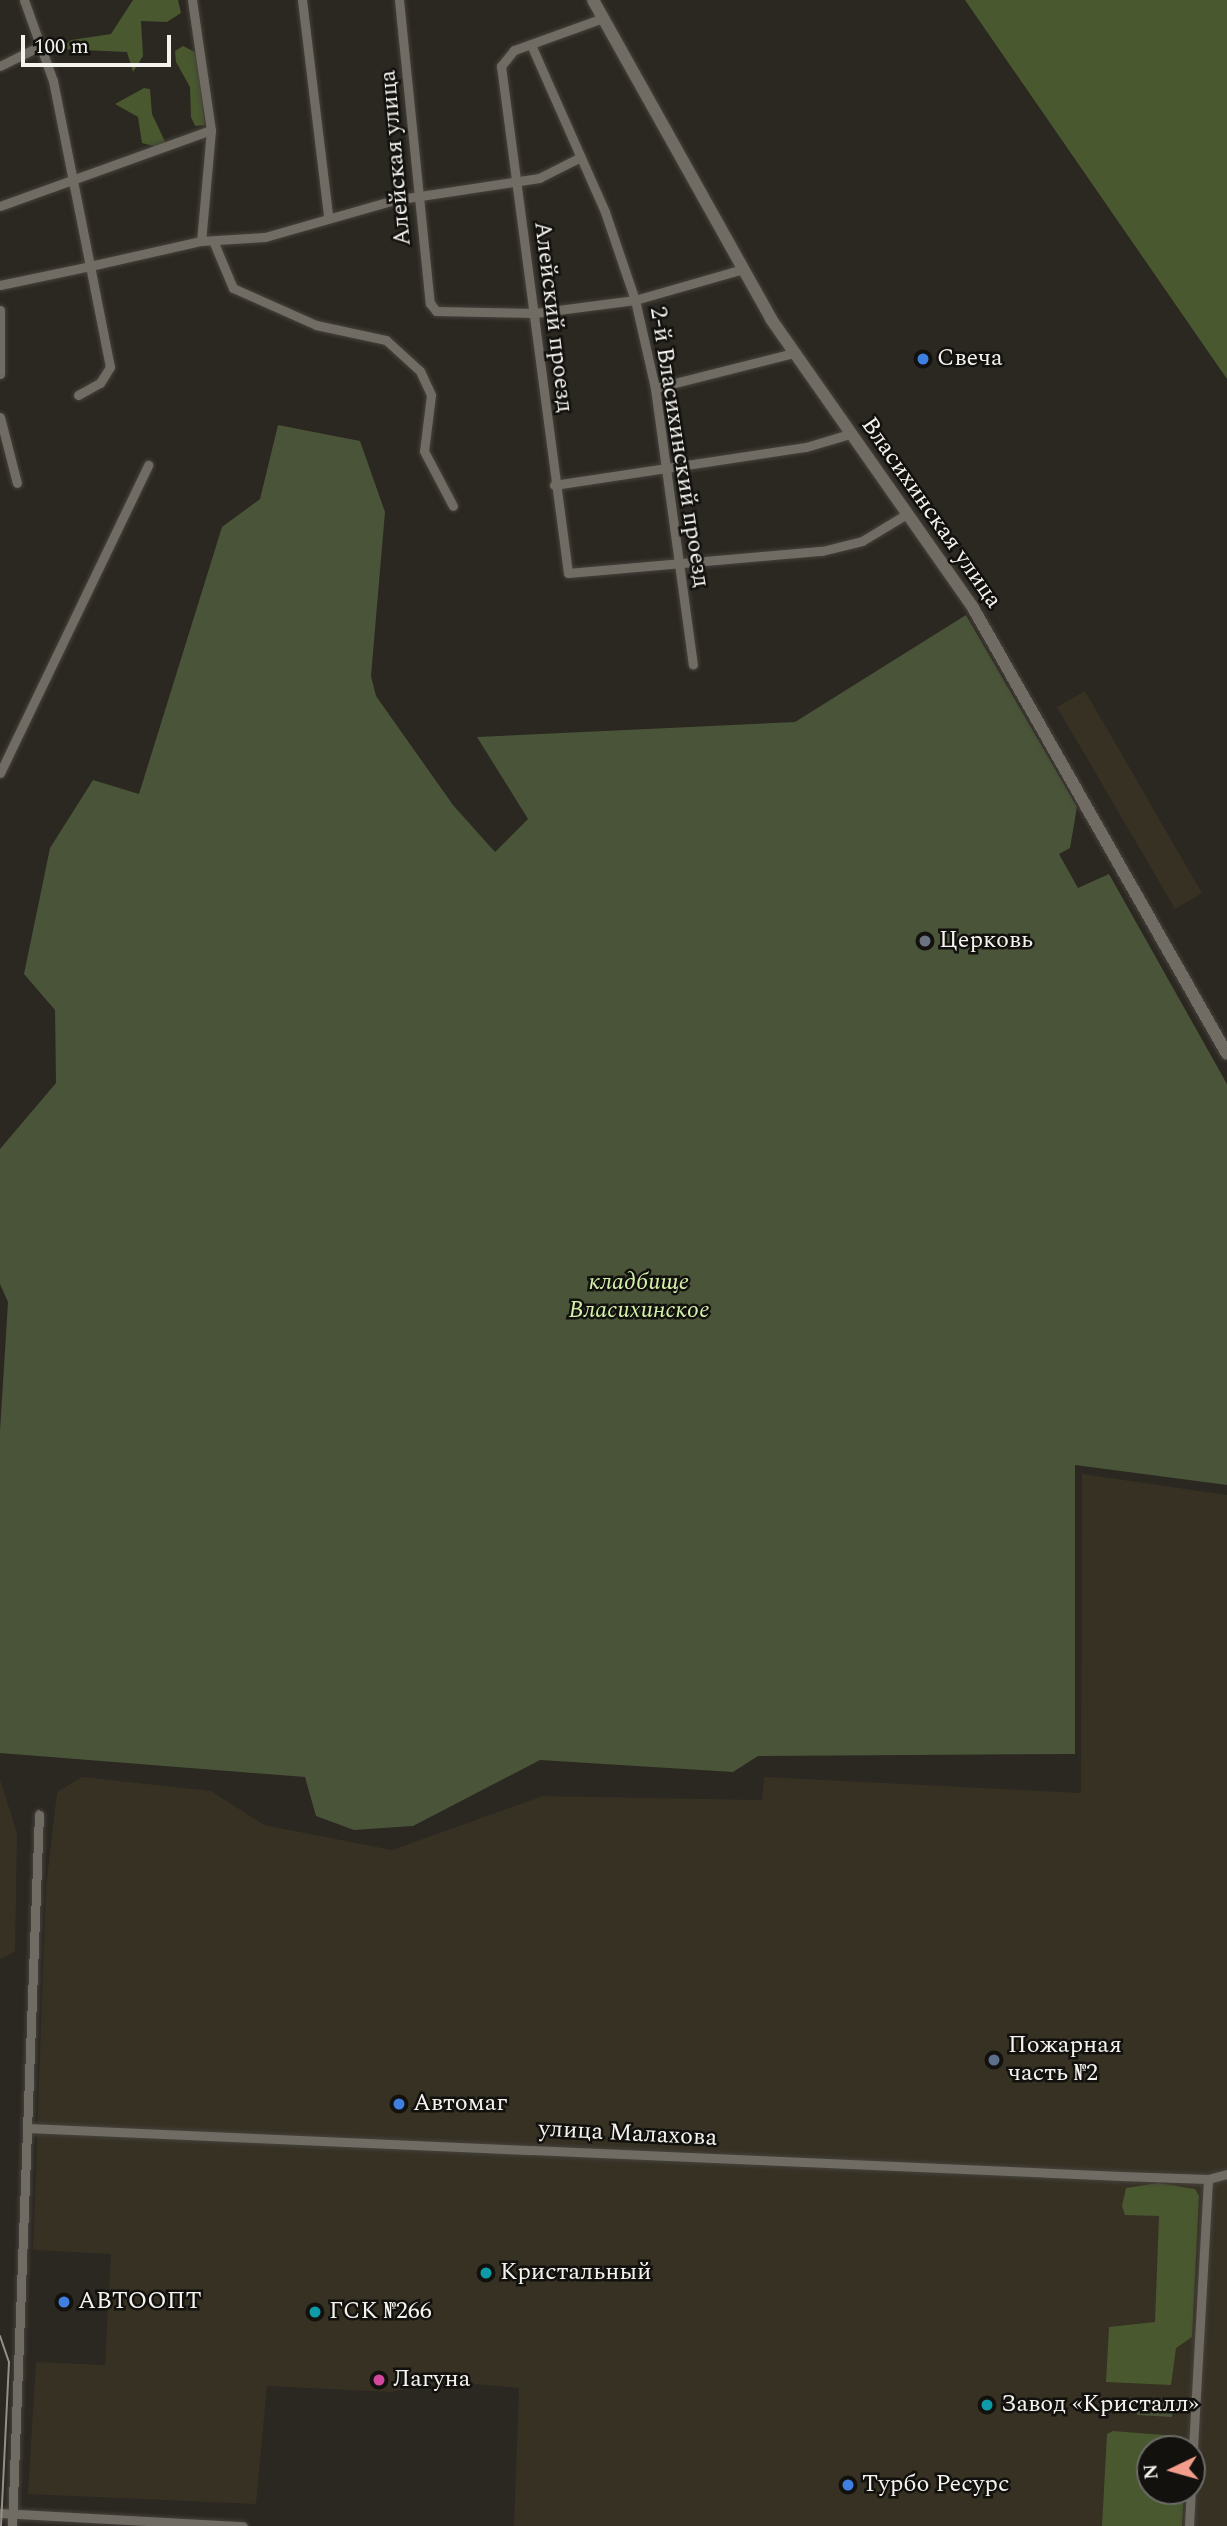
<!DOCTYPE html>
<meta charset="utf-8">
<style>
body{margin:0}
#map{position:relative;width:1227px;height:2526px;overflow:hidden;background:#2b2721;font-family:Spectral,serif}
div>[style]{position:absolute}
.built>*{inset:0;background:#373124}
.green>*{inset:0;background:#495438}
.forest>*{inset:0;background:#49582f}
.roads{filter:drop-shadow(0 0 2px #45423c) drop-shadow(0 0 2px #45423c)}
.street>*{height:9px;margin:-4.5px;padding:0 4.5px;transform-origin:4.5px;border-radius:4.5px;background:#706c64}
.secondary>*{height:12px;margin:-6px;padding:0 6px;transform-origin:6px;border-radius:6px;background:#706c64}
.tram>*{height:2px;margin:-1px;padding:0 1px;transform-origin:1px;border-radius:1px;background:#93908a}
.dots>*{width:19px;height:19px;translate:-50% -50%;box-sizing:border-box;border:4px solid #12110e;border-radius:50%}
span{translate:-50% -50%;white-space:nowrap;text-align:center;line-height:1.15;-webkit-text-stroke:5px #12110e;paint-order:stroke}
.street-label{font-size:24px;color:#f5f3ee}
.poi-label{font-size:24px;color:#f5f3ee}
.left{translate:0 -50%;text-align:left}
.park-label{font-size:24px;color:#d4f0a9;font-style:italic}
.north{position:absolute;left:1136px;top:2435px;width:70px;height:70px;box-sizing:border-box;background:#12110e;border:2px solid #6d6b68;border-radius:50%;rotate:265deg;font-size:19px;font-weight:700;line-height:28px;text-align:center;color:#f5f3ee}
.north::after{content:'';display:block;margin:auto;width:24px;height:32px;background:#f49d8c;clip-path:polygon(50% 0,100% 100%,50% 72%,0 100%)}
.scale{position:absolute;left:21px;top:35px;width:150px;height:32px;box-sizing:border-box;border:4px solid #f5f3ee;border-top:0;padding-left:9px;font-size:21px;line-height:24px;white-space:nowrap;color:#f5f3ee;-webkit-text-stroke:5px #12110e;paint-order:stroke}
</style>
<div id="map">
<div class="built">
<div style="clip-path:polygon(1085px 691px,1202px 893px,1175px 909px,1057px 707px)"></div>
<div style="clip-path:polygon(evenodd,1082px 1474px,1227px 1495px,1227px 2526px,514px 2526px,519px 2388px,453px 2382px,390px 2392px,267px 2386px,256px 2504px,28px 2494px,36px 2362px,105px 2365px,111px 2254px,33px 2250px,46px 1887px,57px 1792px,82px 1777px,211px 1791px,264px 1825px,392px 1850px,543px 1796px,762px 1800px,764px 1777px,1081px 1793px,1082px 1474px,1150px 2449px,1192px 2449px,1192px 2491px,1150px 2491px,1150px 2449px)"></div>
<div style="clip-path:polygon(0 1779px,17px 1833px,15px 1952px,0 1959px)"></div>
</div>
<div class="green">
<div style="clip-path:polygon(278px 425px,360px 441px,385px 512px,371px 676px,376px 696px,453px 805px,495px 852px,528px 819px,477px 737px,795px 722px,966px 615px,1077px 807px,1070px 848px,1059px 854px,1078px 888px,1109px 874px,1227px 1084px,1227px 1485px,1075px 1465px,1075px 1754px,758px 1756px,733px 1772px,540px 1760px,413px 1826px,354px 1830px,316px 1816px,305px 1777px,0 1753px,0 1431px,8px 1302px,0 1284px,0 1149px,56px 1083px,55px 1010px,24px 974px,50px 848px,93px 780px,139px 794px,222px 527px,260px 499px)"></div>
<div style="clip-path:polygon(1138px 2398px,1173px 2399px,1172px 2417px,1137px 2415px)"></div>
</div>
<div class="forest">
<div style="clip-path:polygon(133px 0,178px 0,181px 13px,167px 22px,141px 21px,143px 56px,133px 72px,127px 52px,60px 49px,71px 40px,111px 34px)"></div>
<div style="clip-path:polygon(965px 0,1227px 0,1227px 379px)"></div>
<div style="clip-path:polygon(183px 46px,197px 53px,205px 125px,195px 126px,191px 117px,190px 87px,176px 62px,175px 51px)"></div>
<div style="clip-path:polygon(144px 88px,150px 89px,152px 114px,169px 150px,142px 143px,138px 117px,115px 104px)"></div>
<div style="clip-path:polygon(1158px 2183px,1195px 2189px,1199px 2196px,1192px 2337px,1176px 2348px,1171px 2385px,1106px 2382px,1109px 2327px,1155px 2322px,1159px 2216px,1125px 2215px,1122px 2206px,1126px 2188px)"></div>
<div style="clip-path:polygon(1113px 2431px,1176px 2436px,1182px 2449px,1150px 2449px,1150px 2491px,1184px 2491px,1182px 2526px,1102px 2526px,1107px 2434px)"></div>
</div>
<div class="roads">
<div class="street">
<div style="left:192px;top:0;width:131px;rotate:81.7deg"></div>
<div style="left:211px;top:130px;width:111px;rotate:95.1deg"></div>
<div style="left:302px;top:0;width:217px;rotate:83.1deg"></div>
<div style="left:399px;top:0;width:305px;rotate:84.2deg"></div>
<div style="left:430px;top:303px;width:10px;rotate:53deg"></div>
<div style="left:436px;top:311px;width:99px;rotate:1.2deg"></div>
<div style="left:535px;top:313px;width:101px;rotate:-7.4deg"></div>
<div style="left:635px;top:300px;width:112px;rotate:-16deg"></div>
<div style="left:603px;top:18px;width:95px;rotate:160.2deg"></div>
<div style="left:514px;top:50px;width:21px;rotate:129deg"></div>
<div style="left:501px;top:66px;width:511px;rotate:82.47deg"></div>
<div style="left:568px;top:573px;width:255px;rotate:-5deg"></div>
<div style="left:822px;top:551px;width:41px;rotate:-14deg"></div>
<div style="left:862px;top:541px;width:52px;rotate:-31deg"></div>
<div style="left:532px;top:47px;width:180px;rotate:66.1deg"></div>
<div style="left:605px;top:212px;width:93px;rotate:71.2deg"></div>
<div style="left:635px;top:300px;width:90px;rotate:77.2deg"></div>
<div style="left:655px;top:388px;width:279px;rotate:82.2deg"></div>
<div style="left:0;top:66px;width:47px;rotate:-26.6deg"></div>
<div style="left:0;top:206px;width:224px;rotate:-19.8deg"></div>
<div style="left:214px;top:243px;width:49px;rotate:67.1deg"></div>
<div style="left:233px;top:288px;width:91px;rotate:24deg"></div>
<div style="left:316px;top:325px;width:72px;rotate:12.1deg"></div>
<div style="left:386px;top:340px;width:46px;rotate:42.4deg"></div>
<div style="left:420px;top:371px;width:26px;rotate:65deg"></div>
<div style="left:431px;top:395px;width:56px;rotate:97.1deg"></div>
<div style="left:424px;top:451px;width:62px;rotate:62.2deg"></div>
<div style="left:0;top:285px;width:92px;rotate:-11.9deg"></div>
<div style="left:90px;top:266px;width:189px;rotate:-101.3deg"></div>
<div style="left:53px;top:81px;width:86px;rotate:-109.7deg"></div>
<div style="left:0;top:310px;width:64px;rotate:90deg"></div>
<div style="left:655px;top:388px;width:142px;rotate:-14.2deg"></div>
<div style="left:78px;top:395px;width:25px;rotate:-29deg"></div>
<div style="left:100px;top:383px;width:19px;rotate:-58deg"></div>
<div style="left:110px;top:367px;width:103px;rotate:-101.2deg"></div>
<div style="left:90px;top:266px;width:114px;rotate:-12.7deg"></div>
<div style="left:201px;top:241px;width:64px;rotate:-3.6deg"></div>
<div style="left:265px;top:237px;width:134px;rotate:-16deg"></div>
<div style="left:394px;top:200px;width:147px;rotate:-8.6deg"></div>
<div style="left:539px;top:178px;width:45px;rotate:-26.6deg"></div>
<div style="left:0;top:417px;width:68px;rotate:75.6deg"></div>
<div style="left:554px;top:485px;width:255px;rotate:-8.6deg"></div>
<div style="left:806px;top:447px;width:46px;rotate:-16.5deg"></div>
<div style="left:0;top:773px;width:342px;rotate:-64.3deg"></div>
<div style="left:27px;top:2128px;width:1095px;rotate:2.51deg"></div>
<div style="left:1121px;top:2176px;width:87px;rotate:2deg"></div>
<div style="left:1208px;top:2179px;width:20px;rotate:-15deg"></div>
<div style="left:1192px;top:2466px;width:287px;rotate:-86.8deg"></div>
<div style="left:0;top:2513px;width:243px;rotate:3.1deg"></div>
<div style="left:12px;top:2526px;width:712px;rotate:-87.83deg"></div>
<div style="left:1189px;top:2526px;width:35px;rotate:-87deg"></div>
</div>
<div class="secondary">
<div style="left:593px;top:0;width:365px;rotate:60.8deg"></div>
<div style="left:771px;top:319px;width:350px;rotate:55deg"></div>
<div style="left:972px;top:606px;width:515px;rotate:60.35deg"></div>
</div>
</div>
<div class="tram">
<div style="left:0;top:2336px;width:28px;rotate:71deg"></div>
<div style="left:9px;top:2362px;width:164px;rotate:92.8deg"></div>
</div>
<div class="dots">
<div style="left:923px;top:359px;background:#3f7fe0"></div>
<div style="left:925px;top:941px;background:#6b7280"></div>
<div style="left:994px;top:2060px;background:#5c6f8a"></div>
<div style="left:399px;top:2104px;background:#3f7fe0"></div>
<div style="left:486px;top:2273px;background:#0f9aa8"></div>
<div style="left:64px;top:2302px;background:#3f7fe0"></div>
<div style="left:315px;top:2312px;background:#0f9aa8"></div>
<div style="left:379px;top:2380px;background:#d1479c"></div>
<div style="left:987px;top:2405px;background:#0f9aa8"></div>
<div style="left:848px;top:2485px;background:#3f7fe0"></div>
</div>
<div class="street-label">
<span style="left:396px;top:158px;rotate:-95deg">Алейская улица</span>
<span style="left:553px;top:317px;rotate:83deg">Алейский проезд</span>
<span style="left:679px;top:447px;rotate:81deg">2-й Власихинский проезд</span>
<span style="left:931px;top:513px;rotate:55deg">Власихинская улица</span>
<span style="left:628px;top:2134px;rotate:3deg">улица Малахова</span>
</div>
<div class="poi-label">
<span class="left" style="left:937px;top:359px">Свеча</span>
<span class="left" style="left:939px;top:941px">Церковь</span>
<span class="left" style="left:1008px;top:2060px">Пожарная<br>часть №2</span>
<span class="left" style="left:413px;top:2104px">Автомаг</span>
<span class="left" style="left:500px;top:2273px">Кристальный</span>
<span class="left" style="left:78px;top:2302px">АВТООПТ</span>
<span class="left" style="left:329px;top:2312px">ГСК №266</span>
<span class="left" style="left:393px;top:2380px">Лагуна</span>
<span class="left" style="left:1001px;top:2405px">Завод «Кристалл»</span>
<span class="left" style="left:862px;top:2485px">Турбо Ресурс</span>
</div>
<div class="park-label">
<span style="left:639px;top:1297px">кладбище<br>Власихинское</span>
</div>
<div class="north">N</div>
<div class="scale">100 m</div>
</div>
